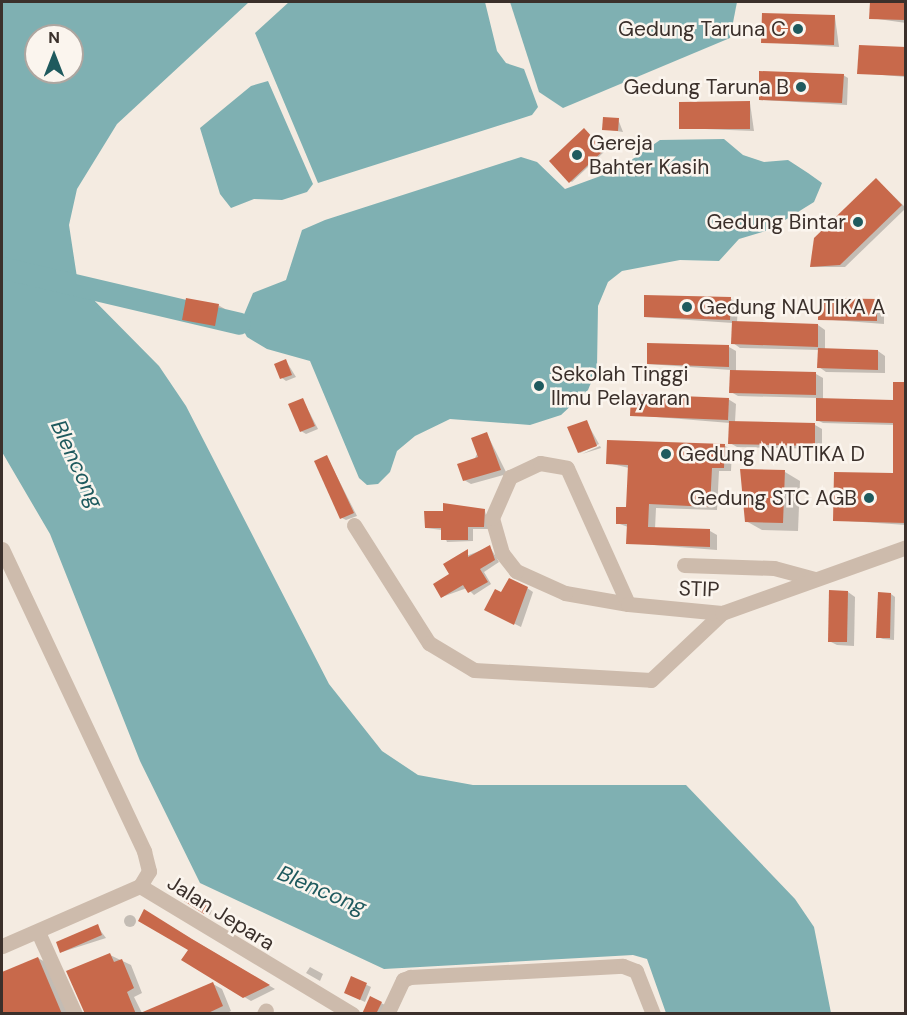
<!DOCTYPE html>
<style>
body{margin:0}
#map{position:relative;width:907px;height:1015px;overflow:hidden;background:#f4ebe1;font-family:"DM Sans",sans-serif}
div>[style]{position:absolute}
.water>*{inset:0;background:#7fb0b2}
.shadow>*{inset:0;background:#0003}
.round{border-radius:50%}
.river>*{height:22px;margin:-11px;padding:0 11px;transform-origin:11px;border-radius:11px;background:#7fb0b2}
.building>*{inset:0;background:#c8694b}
.minor>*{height:15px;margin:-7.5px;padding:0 7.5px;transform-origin:7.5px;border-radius:7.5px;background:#cdbbac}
.dots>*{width:16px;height:16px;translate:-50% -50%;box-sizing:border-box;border:3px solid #fbf5ee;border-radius:50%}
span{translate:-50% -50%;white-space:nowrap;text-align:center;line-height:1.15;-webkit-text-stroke:5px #fbf5ee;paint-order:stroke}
.poi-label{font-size:21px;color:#3b302b}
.right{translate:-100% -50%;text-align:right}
.left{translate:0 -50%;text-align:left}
.street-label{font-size:21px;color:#3b302b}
.water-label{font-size:22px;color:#1f5a5e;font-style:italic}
.frame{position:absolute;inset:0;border:3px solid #3b302b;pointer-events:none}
.north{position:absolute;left:24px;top:24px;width:60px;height:60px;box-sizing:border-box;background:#fbf5ee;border:2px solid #aea6a0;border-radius:50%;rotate:0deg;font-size:16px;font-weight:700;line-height:24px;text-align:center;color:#3b302b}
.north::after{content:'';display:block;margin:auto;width:21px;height:27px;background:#1f5a5e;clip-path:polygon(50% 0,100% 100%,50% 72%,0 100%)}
</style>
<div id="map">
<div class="water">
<div style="clip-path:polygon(evenodd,2px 2px,249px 2px,117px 124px,77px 189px,69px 225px,78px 284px,159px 366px,186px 406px,329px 684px,382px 751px,418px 775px,473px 785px,686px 785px,795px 899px,814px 927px,831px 1013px,666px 1013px,647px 959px,633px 955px,384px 969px,200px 883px,140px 761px,50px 534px,2px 452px,2px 2px,36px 36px,72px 36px,72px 72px,36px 72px,36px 36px)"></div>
<div style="clip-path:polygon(289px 2px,485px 2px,497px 51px,506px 63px,524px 69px,538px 107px,532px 115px,318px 183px,255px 33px)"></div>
<div style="clip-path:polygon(510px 2px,737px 2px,730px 38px,563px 108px,539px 92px)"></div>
<div style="clip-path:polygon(268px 81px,313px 184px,307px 192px,282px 200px,254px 199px,231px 208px,220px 194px,200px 128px,251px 86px)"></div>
<div style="clip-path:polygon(724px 139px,743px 155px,764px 162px,788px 160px,808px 173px,822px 183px,814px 202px,769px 230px,739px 239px,719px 261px,680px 260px,622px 271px,608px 282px,598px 306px,597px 368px,588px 390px,561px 415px,530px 425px,450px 419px,415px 436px,397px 451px,390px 472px,378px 484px,367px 485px,359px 478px,310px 361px,267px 349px,247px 337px,240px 324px,253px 293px,286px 280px,302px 230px,325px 220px,521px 157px,537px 162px,565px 189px,617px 170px,660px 140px)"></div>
</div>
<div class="shadow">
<div style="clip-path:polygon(871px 2px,906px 2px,906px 23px,871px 18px)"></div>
<div style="clip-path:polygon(835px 17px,839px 47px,762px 42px)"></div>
<div style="clip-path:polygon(906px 48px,906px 77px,859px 73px)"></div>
<div style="clip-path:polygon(843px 75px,848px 78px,847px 105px,760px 100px)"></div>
<div style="clip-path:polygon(750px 103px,754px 131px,680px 128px)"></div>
<div style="clip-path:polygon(618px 119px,623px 132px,604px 129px)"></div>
<div style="clip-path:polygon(586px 131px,605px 151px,572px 182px,570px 181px)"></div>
<div style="clip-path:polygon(876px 179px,906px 208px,845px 267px,811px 267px)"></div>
<div style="clip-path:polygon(731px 299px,738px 303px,737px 323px,818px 325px,825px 330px,825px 350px,878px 351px,885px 356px,885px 373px,826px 372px,819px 367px,819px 350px,740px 348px,733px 343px,733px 323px,645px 317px)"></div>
<div style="clip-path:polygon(877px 300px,884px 305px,884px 324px,820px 319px)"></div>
<div style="clip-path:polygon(218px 305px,225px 309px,222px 329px,183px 319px)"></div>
<div style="clip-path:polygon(729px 347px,736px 351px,736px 372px,816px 374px,823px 378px,823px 400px,895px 402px,906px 383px,906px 525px,834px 520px,895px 475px,895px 425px,823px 423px,817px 420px,818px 398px,738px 396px,731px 392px,731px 370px,648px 364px)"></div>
<div style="clip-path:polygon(286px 361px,296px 377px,286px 381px,282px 378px)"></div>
<div style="clip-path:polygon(728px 399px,736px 404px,735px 422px,815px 425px,822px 429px,822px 449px,737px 447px,730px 443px,730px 423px,632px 415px)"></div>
<div style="clip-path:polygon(303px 400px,318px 429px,306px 434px,301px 431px)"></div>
<div style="clip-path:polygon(586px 421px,599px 444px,580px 453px,579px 452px)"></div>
<div style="clip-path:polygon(487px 434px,507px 474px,471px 484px,464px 480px)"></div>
<div style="clip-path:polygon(600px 446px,601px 448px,582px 454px)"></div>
<div style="clip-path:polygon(725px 446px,732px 450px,731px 471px,719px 471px,717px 510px,656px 508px,655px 529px,710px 531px,717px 535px,717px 550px,627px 543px,628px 527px,617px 523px,628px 509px,629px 468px,608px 463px)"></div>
<div style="clip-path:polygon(327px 457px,357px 516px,346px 520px,342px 518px)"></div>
<div style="clip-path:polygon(785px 472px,800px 481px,798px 531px,762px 530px,746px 521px)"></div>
<div style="clip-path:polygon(444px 505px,485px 511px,489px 529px,473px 529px,473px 541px,447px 542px,442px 530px,426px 528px,444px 512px)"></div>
<div style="clip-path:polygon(490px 547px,499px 562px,484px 572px,491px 584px,474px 595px,467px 588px,442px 597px,452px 575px,445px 564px)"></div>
<div style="clip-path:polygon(527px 588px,533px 592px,521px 627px,493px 613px,501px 594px)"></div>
<div style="clip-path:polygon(848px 592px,855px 597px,854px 646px,837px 645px,829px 641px)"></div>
<div style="clip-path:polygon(891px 594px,895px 597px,894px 640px,883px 639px,878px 637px)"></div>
<div style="clip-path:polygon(188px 897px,212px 910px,210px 915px,186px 901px)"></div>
<div style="clip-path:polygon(145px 911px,275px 989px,251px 1001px,183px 960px,190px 949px)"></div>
<div class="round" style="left:124px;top:915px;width:12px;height:12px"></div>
<div style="clip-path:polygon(97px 926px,106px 938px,62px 952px)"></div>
<div style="clip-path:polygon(110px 955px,131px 965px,142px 993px,134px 997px,142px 1013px,213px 984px,222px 989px,231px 1011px,225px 1014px,86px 1014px)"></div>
<div style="clip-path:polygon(38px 958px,47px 963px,68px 1014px,2px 1014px,2px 974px)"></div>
<div style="clip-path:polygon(310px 967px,323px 974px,320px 981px,306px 973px)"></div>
<div style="clip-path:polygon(352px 978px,371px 987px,365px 1002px,350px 995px)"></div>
<div style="clip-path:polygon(371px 998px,385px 1005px,381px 1014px,368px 1014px)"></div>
</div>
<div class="river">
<div style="left:2px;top:268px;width:244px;rotate:13.2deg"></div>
</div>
<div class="building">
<div style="clip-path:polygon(870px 2px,906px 2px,906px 20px,869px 19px)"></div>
<div style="clip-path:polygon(762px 13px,835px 15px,834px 45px,761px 43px)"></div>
<div style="clip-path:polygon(859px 45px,906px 47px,906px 76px,857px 74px)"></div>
<div style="clip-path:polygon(759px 71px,844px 74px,842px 103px,759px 100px)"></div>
<div style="clip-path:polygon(750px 101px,750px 129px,679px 129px,679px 102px)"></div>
<div style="clip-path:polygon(603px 117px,619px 118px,618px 131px,602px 130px)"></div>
<div style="clip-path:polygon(584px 128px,604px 150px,569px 183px,549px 161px)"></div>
<div style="clip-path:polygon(876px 178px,902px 205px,840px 265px,810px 267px,814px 238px)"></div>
<div style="clip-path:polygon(644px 295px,731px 297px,730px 320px,644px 317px)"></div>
<div style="clip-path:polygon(186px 298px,219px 304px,215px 326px,182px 320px)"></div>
<div style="clip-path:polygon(818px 298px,877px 299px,877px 321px,818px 320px)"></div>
<div style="clip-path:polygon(732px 321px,818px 324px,818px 347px,731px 344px)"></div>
<div style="clip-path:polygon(647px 343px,729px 345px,729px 367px,647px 364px)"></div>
<div style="clip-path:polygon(818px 348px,878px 350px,878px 370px,817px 368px)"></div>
<div style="clip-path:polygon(286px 359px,292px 375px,280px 379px,274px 364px)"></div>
<div style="clip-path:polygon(730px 370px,816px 372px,816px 395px,729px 393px)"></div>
<div style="clip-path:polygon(893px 382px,906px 382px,906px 523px,833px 521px,834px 472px,893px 473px,893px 423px,816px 421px,816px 398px,893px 400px)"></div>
<div style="clip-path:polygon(631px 394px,729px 398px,728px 420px,630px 416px)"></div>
<div style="clip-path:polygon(303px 398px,315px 426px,300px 432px,288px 404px)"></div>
<div style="clip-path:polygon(587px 420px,597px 446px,578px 453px,567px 427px)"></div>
<div style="clip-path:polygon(729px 421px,815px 423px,815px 446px,728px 444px)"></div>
<div style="clip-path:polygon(487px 432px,501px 470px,463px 481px,457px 464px,478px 457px,471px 438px)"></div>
<div style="clip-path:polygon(607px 440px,725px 444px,724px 468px,712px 468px,710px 507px,649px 504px,648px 527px,710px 529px,710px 547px,626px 544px,627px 524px,616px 524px,616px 507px,626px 507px,628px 465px,606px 464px)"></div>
<div style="clip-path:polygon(327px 455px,354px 513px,340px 519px,314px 461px)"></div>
<div style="clip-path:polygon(740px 469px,785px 470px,783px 523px,745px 522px)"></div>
<div style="clip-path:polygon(443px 503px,485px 509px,484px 527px,468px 527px,468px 540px,441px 540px,441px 528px,425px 528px,424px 511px,443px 511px)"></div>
<div style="clip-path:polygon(490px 545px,495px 560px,480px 569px,488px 582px,468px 593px,463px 585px,441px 598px,433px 584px,449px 574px,443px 564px,468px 549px,468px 557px)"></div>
<div style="clip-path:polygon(509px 578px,528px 587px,514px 625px,484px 610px,495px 589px,501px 592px)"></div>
<div style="clip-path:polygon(829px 590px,848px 591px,847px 642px,828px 642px)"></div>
<div style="clip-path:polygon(878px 592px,891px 593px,890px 638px,876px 638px)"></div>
<div style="clip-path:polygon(188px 894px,209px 907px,204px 914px,184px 901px)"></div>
<div style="clip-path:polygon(144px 909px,192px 939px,270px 985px,243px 998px,181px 960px,188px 950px,138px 921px)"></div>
<div style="clip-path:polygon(98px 924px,102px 935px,60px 953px,56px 942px)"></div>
<div style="clip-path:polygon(110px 953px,114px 962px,122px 959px,134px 988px,127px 992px,136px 1014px,85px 1014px,66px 971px)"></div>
<div style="clip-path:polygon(38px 957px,62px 1014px,2px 1014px,2px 972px)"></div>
<div style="clip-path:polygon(351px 976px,367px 983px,360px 1000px,344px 993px)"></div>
<div style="clip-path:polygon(213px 982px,223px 1006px,206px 1014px,138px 1014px)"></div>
<div style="clip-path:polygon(370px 996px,382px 1002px,376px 1014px,362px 1014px)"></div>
</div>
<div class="minor">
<div style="left:354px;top:525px;width:140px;rotate:57.6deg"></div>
<div style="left:429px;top:643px;width:52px;rotate:31deg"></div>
<div style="left:474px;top:670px;width:177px;rotate:3.2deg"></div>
<div style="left:651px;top:680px;width:98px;rotate:-43.3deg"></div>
<div style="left:2px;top:549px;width:334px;rotate:64.8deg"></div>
<div style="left:144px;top:851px;width:21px;rotate:76deg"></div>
<div style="left:149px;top:871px;width:17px;rotate:121deg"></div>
<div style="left:684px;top:565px;width:90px;rotate:1.9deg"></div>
<div style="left:774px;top:568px;width:42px;rotate:15deg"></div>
<div style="left:628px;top:604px;width:64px;rotate:-170.1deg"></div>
<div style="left:565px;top:593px;width:54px;rotate:-155.8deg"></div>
<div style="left:516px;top:571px;width:23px;rotate:-128deg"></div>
<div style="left:502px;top:553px;width:36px;rotate:-106deg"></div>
<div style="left:492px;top:518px;width:45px;rotate:-66.3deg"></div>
<div style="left:510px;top:477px;width:33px;rotate:-25deg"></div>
<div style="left:540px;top:463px;width:27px;rotate:10deg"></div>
<div style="left:567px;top:468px;width:149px;rotate:65.8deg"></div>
<div style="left:628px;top:604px;width:94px;rotate:5.5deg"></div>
<div style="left:722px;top:613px;width:195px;rotate:-19.7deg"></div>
<div style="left:38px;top:932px;width:90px;rotate:65.7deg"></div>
<div style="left:2px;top:946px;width:150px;rotate:-23.5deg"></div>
<div style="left:140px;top:886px;width:248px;rotate:31.1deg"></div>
<div style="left:264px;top:1014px;width:4px;rotate:-63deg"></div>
<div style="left:387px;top:1014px;width:38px;rotate:-65deg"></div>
<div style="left:403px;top:980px;width:8px;rotate:-23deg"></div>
<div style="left:410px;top:977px;width:213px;rotate:-3deg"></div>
<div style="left:623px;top:966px;width:14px;rotate:21deg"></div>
<div style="left:636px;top:971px;width:46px;rotate:68.4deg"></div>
</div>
<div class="dots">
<div style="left:798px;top:29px;background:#1f5a5e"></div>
<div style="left:801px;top:87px;background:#1f5a5e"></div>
<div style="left:577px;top:155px;background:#1f5a5e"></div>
<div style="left:858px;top:222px;background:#1f5a5e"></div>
<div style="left:687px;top:307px;background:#1f5a5e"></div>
<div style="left:539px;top:386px;background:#1f5a5e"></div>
<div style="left:666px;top:454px;background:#1f5a5e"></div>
<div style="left:869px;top:498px;background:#1f5a5e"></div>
</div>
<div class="poi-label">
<span class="right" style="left:786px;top:29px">Gedung Taruna C</span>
<span class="right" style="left:789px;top:87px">Gedung Taruna B</span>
<span class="left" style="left:589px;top:155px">Gereja<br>Bahter Kasih</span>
<span class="right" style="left:846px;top:222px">Gedung Bintar</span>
<span class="left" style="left:699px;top:307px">Gedung NAUTIKA A</span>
<span class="left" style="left:551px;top:386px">Sekolah Tinggi<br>Ilmu Pelayaran</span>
<span class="left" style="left:678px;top:454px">Gedung NAUTIKA D</span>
<span class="right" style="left:857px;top:498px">Gedung STC AGB</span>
</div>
<div class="street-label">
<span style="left:699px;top:589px;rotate:2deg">STIP</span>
<span style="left:221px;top:913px;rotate:32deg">Jalan Jepara</span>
</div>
<div class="water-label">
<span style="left:77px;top:464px;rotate:65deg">Blencong</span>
<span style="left:322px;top:890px;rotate:23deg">Blencong</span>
</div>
<div class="frame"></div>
<div class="north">N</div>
</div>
